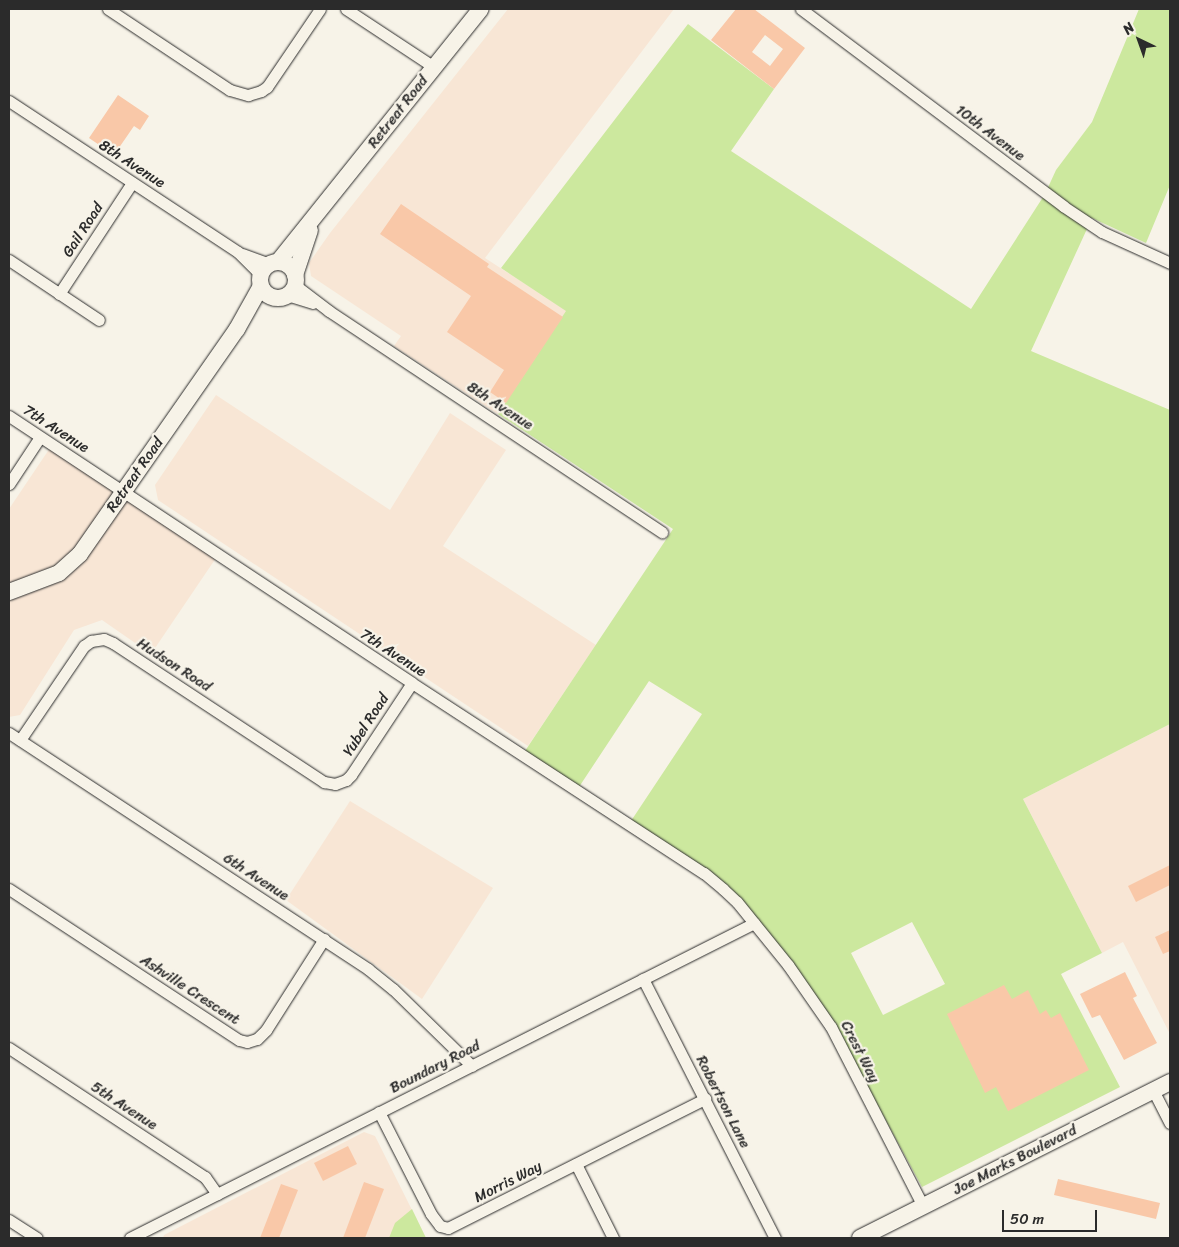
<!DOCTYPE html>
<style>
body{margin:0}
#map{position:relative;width:1179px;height:1247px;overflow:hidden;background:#f7f3e8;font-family:Sriracha,sans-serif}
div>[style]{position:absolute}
.built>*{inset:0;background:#f8e6d5}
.green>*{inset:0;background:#cce89e}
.building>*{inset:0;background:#f9c8a8}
.roads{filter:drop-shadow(0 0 1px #2b2b2b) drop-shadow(0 0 1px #2b2b2b)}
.minor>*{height:11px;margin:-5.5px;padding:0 5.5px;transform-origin:5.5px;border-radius:5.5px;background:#f7f3e8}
.secondary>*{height:16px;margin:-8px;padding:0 8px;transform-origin:8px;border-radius:8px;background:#f7f3e8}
.secondary>.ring{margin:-8px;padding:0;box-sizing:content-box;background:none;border:16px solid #f7f3e8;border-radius:50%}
span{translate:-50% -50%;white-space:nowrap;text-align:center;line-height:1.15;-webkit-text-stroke:4.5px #f7f3e8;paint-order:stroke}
.street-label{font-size:15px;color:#2b2b2b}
.frame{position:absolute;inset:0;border:10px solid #2b2b2b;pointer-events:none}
.north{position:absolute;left:1114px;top:15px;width:50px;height:50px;-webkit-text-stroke:4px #f7f3e8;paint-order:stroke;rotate:318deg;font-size:14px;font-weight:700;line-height:20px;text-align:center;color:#2b2b2b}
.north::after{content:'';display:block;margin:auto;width:18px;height:22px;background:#2b2b2b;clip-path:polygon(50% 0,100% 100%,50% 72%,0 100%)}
.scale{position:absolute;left:1002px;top:1210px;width:95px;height:22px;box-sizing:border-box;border:2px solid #2b2b2b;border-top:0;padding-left:6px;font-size:15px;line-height:18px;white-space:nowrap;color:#2b2b2b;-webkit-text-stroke:4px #f7f3e8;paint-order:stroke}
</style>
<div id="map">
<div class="built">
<div style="clip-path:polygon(508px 9px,674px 9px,485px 258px,567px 311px,498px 414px,394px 346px,401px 336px,311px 276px,309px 263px,330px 233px)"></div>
<div style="clip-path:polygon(216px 395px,390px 510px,450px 413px,506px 450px,443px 546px,596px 645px,528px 746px,158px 500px,155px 485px)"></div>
<div style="clip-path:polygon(52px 445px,218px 555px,151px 654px,102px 620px,74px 630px,20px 715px,9px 717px,9px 509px)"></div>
<div style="clip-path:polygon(1170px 724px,1170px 1034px,1123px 942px,1102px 953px,1023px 799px)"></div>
<div style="clip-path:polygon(350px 801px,493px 888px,422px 999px,286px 900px)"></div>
<div style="clip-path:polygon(364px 1132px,375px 1136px,426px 1238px,163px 1238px,164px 1235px)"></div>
</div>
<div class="green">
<div style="clip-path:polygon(evenodd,1139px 9px,1170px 9px,1170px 185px,1146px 243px,1092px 218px,1031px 351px,1170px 410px,1170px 724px,1023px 799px,1102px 953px,1061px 974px,1120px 1087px,922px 1187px,834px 1025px,739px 901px,631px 821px,702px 714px,649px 681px,579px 787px,525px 751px,673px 529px,498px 414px,566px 311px,501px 268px,688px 24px,774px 89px,731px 151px,971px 309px,1045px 194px,1056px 170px,1092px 122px,1139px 9px,912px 922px,945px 984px,883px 1015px,851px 953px,912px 922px)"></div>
<div style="clip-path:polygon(412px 1209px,426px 1238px,389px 1238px,395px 1223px)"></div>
</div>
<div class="building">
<div style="clip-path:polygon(evenodd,736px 9px,754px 9px,805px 48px,774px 89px,711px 40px,736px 9px,765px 35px,783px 49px,770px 66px,752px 52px,765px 35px)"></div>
<div style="clip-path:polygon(118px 95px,149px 116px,140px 130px,134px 126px,114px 155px,89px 138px)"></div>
<div style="clip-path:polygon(401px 204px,489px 264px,487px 267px,563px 317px,506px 403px,490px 392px,504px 370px,447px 332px,471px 296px,380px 234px)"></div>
<div style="clip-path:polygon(1170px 865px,1170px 885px,1136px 902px,1128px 886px)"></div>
<div style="clip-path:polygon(1170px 930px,1170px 951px,1163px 954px,1155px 937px)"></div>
<div style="clip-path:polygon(1125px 972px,1137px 996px,1133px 998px,1157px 1043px,1124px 1060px,1100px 1015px,1092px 1018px,1080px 994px)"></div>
<div style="clip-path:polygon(1004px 985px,1012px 999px,1028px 990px,1040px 1014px,1046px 1010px,1051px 1018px,1060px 1013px,1089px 1070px,1008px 1111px,996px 1087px,985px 1093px,947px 1014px)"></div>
<div style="clip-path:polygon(348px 1146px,357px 1164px,323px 1181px,314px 1163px)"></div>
<div style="clip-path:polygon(1058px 1179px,1160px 1203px,1156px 1219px,1054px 1195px)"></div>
<div style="clip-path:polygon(364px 1182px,384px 1189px,365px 1238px,343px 1238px)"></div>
<div style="clip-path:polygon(281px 1184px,298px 1190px,279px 1238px,260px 1238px)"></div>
</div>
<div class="roads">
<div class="minor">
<div style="left:108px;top:9px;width:146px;rotate:33.6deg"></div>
<div style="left:230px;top:90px;width:19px;rotate:16deg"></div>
<div style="left:248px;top:95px;width:14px;rotate:-17deg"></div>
<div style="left:261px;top:91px;width:7px;rotate:-34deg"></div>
<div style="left:267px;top:87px;width:94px;rotate:-55.8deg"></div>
<div style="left:346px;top:9px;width:105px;rotate:33.4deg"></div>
<div style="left:801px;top:9px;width:328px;rotate:36.9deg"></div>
<div style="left:1063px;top:206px;width:47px;rotate:33.7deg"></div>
<div style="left:1102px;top:232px;width:75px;rotate:24.5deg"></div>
<div style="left:9px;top:101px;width:274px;rotate:33.4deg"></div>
<div style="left:238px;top:252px;width:33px;rotate:45deg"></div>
<div style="left:242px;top:254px;width:30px;rotate:20deg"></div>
<div style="left:9px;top:260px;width:108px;rotate:33.7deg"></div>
<div style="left:295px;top:285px;width:43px;rotate:37.4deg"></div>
<div style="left:329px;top:311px;width:400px;rotate:33.6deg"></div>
<div style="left:59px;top:294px;width:133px;rotate:-56.7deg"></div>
<div style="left:287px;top:295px;width:27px;rotate:17deg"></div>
<div style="left:9px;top:416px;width:483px;rotate:33.5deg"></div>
<div style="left:412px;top:683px;width:348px;rotate:33.1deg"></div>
<div style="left:704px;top:873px;width:25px;rotate:40deg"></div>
<div style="left:723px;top:889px;width:19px;rotate:43deg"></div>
<div style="left:737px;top:902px;width:81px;rotate:51deg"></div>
<div style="left:788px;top:965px;width:75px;rotate:55.3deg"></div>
<div style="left:831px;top:1027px;width:201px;rotate:62.8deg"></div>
<div style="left:9px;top:484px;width:56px;rotate:-56.6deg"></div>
<div style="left:9px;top:733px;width:430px;rotate:33.3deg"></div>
<div style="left:368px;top:969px;width:32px;rotate:39deg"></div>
<div style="left:393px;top:989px;width:110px;rotate:44.3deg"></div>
<div style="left:20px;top:740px;width:114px;rotate:-55.8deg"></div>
<div style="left:84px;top:646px;width:9px;rotate:-36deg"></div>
<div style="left:91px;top:641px;width:13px;rotate:-9deg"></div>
<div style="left:104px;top:639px;width:10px;rotate:24deg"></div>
<div style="left:113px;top:643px;width:253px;rotate:33.4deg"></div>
<div style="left:324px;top:782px;width:11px;rotate:10deg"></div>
<div style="left:335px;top:784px;width:12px;rotate:-20deg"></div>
<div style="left:346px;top:780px;width:7px;rotate:-45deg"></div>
<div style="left:351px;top:775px;width:110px;rotate:-56.5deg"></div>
<div style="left:9px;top:889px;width:275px;rotate:33.3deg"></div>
<div style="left:239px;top:1040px;width:8px;rotate:14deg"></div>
<div style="left:247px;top:1042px;width:10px;rotate:-17deg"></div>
<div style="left:257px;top:1039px;width:13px;rotate:-45deg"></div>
<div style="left:266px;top:1030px;width:108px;rotate:-57.5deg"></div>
<div style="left:643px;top:979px;width:291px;rotate:63deg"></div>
<div style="left:9px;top:1048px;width:235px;rotate:33.4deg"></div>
<div style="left:205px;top:1177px;width:21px;rotate:55deg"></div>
<div style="left:1153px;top:1090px;width:37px;rotate:63deg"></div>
<div style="left:379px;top:1112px;width:114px;rotate:63deg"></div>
<div style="left:431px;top:1214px;width:15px;rotate:53deg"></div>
<div style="left:440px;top:1226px;width:8px;rotate:14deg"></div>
<div style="left:448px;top:1228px;width:288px;rotate:-26.7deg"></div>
<div style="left:576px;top:1164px;width:83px;rotate:63.4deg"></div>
<div style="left:9px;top:1220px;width:33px;rotate:33deg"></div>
<div style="left:130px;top:1238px;width:699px;rotate:-26.78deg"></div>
</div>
<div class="secondary">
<div style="left:278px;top:262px;width:324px;rotate:-51.3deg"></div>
<div class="ring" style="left:260px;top:262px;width:20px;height:20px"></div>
<div style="left:295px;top:275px;width:47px;rotate:-71.6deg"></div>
<div style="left:9px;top:592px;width:53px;rotate:-20.8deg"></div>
<div style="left:59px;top:573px;width:28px;rotate:-42deg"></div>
<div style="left:80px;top:554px;width:274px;rotate:-55.1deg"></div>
<div style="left:237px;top:329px;width:49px;rotate:-60.8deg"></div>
<div style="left:860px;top:1238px;width:347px;rotate:-26.7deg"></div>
</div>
</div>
<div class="street-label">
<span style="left:398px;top:112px;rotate:-52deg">Retreat Road</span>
<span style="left:990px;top:133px;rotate:37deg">10th Avenue</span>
<span style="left:132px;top:164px;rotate:33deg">8th Avenue</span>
<span style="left:83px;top:230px;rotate:-57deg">Gail Road</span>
<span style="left:500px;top:406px;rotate:33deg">8th Avenue</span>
<span style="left:56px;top:429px;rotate:33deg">7th Avenue</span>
<span style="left:135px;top:475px;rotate:-55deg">Retreat Road</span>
<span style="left:393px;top:653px;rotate:33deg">7th Avenue</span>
<span style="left:174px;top:665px;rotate:33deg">Hudson Road</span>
<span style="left:366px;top:725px;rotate:-57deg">Yubel Road</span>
<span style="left:256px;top:877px;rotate:33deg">6th Avenue</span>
<span style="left:190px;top:990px;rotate:33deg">Ashville Crescent</span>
<span style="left:860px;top:1052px;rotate:63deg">Crest Way</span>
<span style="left:435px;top:1067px;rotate:-27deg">Boundary Road</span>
<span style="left:723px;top:1102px;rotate:63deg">Robertson Lane</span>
<span style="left:124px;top:1106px;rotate:33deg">5th Avenue</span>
<span style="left:1015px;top:1160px;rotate:-27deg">Joe Marks Boulevard</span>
<span style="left:508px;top:1182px;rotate:-27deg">Morris Way</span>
</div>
<div class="frame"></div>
<div class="north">N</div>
<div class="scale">50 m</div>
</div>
